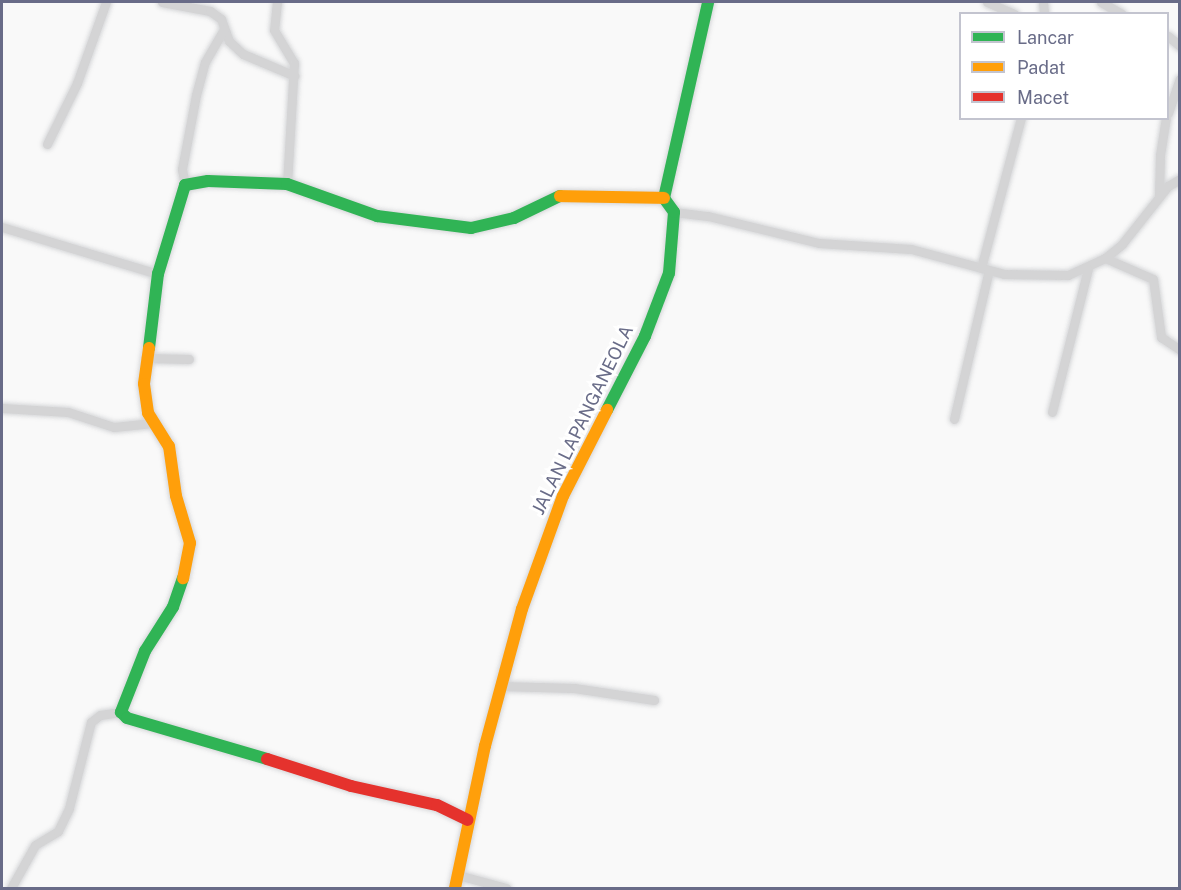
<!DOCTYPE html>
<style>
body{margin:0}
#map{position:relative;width:1181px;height:890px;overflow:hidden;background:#f9f9f9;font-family:"Public Sans",sans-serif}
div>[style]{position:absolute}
.roads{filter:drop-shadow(0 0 2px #d6d7d9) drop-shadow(0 0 2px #d6d7d9)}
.street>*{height:9px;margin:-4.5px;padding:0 4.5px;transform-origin:4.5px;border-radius:4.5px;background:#d4d4d5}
.fast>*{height:12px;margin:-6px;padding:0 6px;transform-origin:6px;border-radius:6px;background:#30b455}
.slow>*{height:12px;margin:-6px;padding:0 6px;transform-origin:6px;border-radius:6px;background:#ff9f0a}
.jam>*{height:12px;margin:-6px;padding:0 6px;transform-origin:6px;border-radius:6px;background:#e5322d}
span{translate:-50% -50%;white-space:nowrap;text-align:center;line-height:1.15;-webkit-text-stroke:6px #fff;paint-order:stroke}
.street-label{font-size:18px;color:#696c88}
.frame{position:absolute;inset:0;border:3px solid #696c88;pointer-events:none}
.legend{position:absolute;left:959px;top:12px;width:210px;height:108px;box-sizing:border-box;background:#fff;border:2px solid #c3c4cf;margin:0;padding:8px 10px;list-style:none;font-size:18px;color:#696c88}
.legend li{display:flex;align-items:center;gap:12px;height:30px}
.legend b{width:30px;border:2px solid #c3c4cf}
</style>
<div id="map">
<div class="roads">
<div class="street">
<div style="left:162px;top:2px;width:49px;rotate:10.6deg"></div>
<div style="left:210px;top:11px;width:14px;rotate:36deg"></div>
<div style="left:221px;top:19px;width:23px;rotate:70deg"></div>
<div style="left:229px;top:41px;width:19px;rotate:43deg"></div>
<div style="left:243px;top:54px;width:56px;rotate:22.9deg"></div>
<div style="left:277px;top:2px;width:28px;rotate:96deg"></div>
<div style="left:274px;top:30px;width:39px;rotate:59deg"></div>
<div style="left:294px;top:63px;width:121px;rotate:93.3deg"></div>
<div style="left:987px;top:2px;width:30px;rotate:24deg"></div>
<div style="left:1043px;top:2px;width:12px;rotate:85deg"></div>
<div style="left:1101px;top:2px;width:24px;rotate:30deg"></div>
<div style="left:1168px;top:36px;width:16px;rotate:40deg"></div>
<div style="left:1168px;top:113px;width:36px;rotate:-71deg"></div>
<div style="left:47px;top:144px;width:68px;rotate:-63.8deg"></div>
<div style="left:77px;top:83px;width:86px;rotate:-70.3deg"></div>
<div style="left:185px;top:185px;width:16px;rotate:-101deg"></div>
<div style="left:182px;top:169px;width:75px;rotate:-79.3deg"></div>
<div style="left:196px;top:95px;width:34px;rotate:-75deg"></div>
<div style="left:205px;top:62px;width:38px;rotate:-60deg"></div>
<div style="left:1159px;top:196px;width:41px;rotate:-88.6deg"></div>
<div style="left:1160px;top:155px;width:37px;rotate:-81deg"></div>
<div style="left:674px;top:212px;width:34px;rotate:7deg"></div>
<div style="left:708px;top:216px;width:114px;rotate:13.7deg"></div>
<div style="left:819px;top:243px;width:92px;rotate:3.7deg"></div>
<div style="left:911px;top:249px;width:96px;rotate:15deg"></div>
<div style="left:1004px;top:274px;width:64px;rotate:0.9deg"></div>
<div style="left:1068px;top:275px;width:41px;rotate:-24.7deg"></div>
<div style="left:1105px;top:258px;width:22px;rotate:-39deg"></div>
<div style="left:1122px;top:244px;width:74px;rotate:-51.6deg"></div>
<div style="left:1168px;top:186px;width:14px;rotate:-30deg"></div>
<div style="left:2px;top:227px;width:163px;rotate:16.8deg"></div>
<div style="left:1105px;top:258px;width:52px;rotate:23.6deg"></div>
<div style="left:1153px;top:279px;width:59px;rotate:82.1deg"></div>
<div style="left:1161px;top:337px;width:23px;rotate:34deg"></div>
<div style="left:981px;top:268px;width:155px;rotate:-75.1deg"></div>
<div style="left:145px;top:358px;width:44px;rotate:1.3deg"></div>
<div style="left:2px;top:408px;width:66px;rotate:3.5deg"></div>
<div style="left:68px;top:412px;width:48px;rotate:18.1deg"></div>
<div style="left:114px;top:427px;width:39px;rotate:-6deg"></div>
<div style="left:1052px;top:412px;width:147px;rotate:-75.9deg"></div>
<div style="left:954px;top:419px;width:153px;rotate:-76.8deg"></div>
<div style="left:500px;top:686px;width:74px;rotate:1.5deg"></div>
<div style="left:574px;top:688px;width:81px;rotate:8.5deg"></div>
<div style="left:458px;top:875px;width:50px;rotate:15.2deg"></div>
<div style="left:11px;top:888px;width:49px;rotate:-60.8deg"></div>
<div style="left:35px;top:845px;width:27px;rotate:-31deg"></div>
<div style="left:58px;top:831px;width:25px;rotate:-64deg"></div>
<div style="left:69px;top:808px;width:89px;rotate:-75.7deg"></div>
<div style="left:91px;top:722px;width:11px;rotate:-38deg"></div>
<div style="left:100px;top:715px;width:21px;rotate:-8deg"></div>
</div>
<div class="fast">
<div style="left:149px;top:348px;width:75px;rotate:-83.1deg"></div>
<div style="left:158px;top:274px;width:93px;rotate:-73.1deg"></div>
<div style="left:185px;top:185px;width:23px;rotate:-10deg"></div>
<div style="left:208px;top:181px;width:79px;rotate:2.2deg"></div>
<div style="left:287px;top:184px;width:96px;rotate:19.6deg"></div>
<div style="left:377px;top:216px;width:95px;rotate:7.3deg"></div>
<div style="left:471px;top:228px;width:44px;rotate:-13.1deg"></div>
<div style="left:514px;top:218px;width:51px;rotate:-25.6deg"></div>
<div style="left:607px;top:410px;width:83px;rotate:-62.8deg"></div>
<div style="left:645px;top:336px;width:67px;rotate:-69.1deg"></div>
<div style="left:669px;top:273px;width:61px;rotate:-85.3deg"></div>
<div style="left:674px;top:212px;width:17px;rotate:-126deg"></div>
<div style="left:664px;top:198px;width:201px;rotate:-77.3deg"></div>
<div style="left:183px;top:578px;width:31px;rotate:109deg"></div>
<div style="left:173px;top:607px;width:52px;rotate:122.5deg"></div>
<div style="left:145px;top:651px;width:66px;rotate:111.5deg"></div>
<div style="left:121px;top:712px;width:8px;rotate:45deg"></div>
<div style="left:127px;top:718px;width:146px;rotate:16.3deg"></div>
</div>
<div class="slow">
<div style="left:560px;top:196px;width:104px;rotate:1.1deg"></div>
<div style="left:149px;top:348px;width:36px;rotate:98deg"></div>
<div style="left:144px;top:384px;width:29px;rotate:82deg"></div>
<div style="left:148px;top:413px;width:39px;rotate:58deg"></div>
<div style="left:169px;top:446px;width:50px;rotate:82deg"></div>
<div style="left:176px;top:496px;width:49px;rotate:73.4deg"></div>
<div style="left:190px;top:543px;width:36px;rotate:101deg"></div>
<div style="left:455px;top:888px;width:145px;rotate:-78.1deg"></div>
<div style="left:485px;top:746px;width:142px;rotate:-74.9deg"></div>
<div style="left:522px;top:609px;width:120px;rotate:-70.1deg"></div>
<div style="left:563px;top:496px;width:97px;rotate:-62.9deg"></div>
</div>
<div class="jam">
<div style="left:267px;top:759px;width:88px;rotate:17.8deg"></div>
<div style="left:351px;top:786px;width:88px;rotate:12.5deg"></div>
<div style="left:437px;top:805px;width:34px;rotate:26deg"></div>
</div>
</div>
<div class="street-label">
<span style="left:583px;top:420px;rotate:-64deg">JALAN LAPANGANEOLA</span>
</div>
<div class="frame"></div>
<ul class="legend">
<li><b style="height:8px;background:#30b455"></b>Lancar</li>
<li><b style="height:8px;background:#ff9f0a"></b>Padat</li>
<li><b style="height:8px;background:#e5322d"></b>Macet</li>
</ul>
</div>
